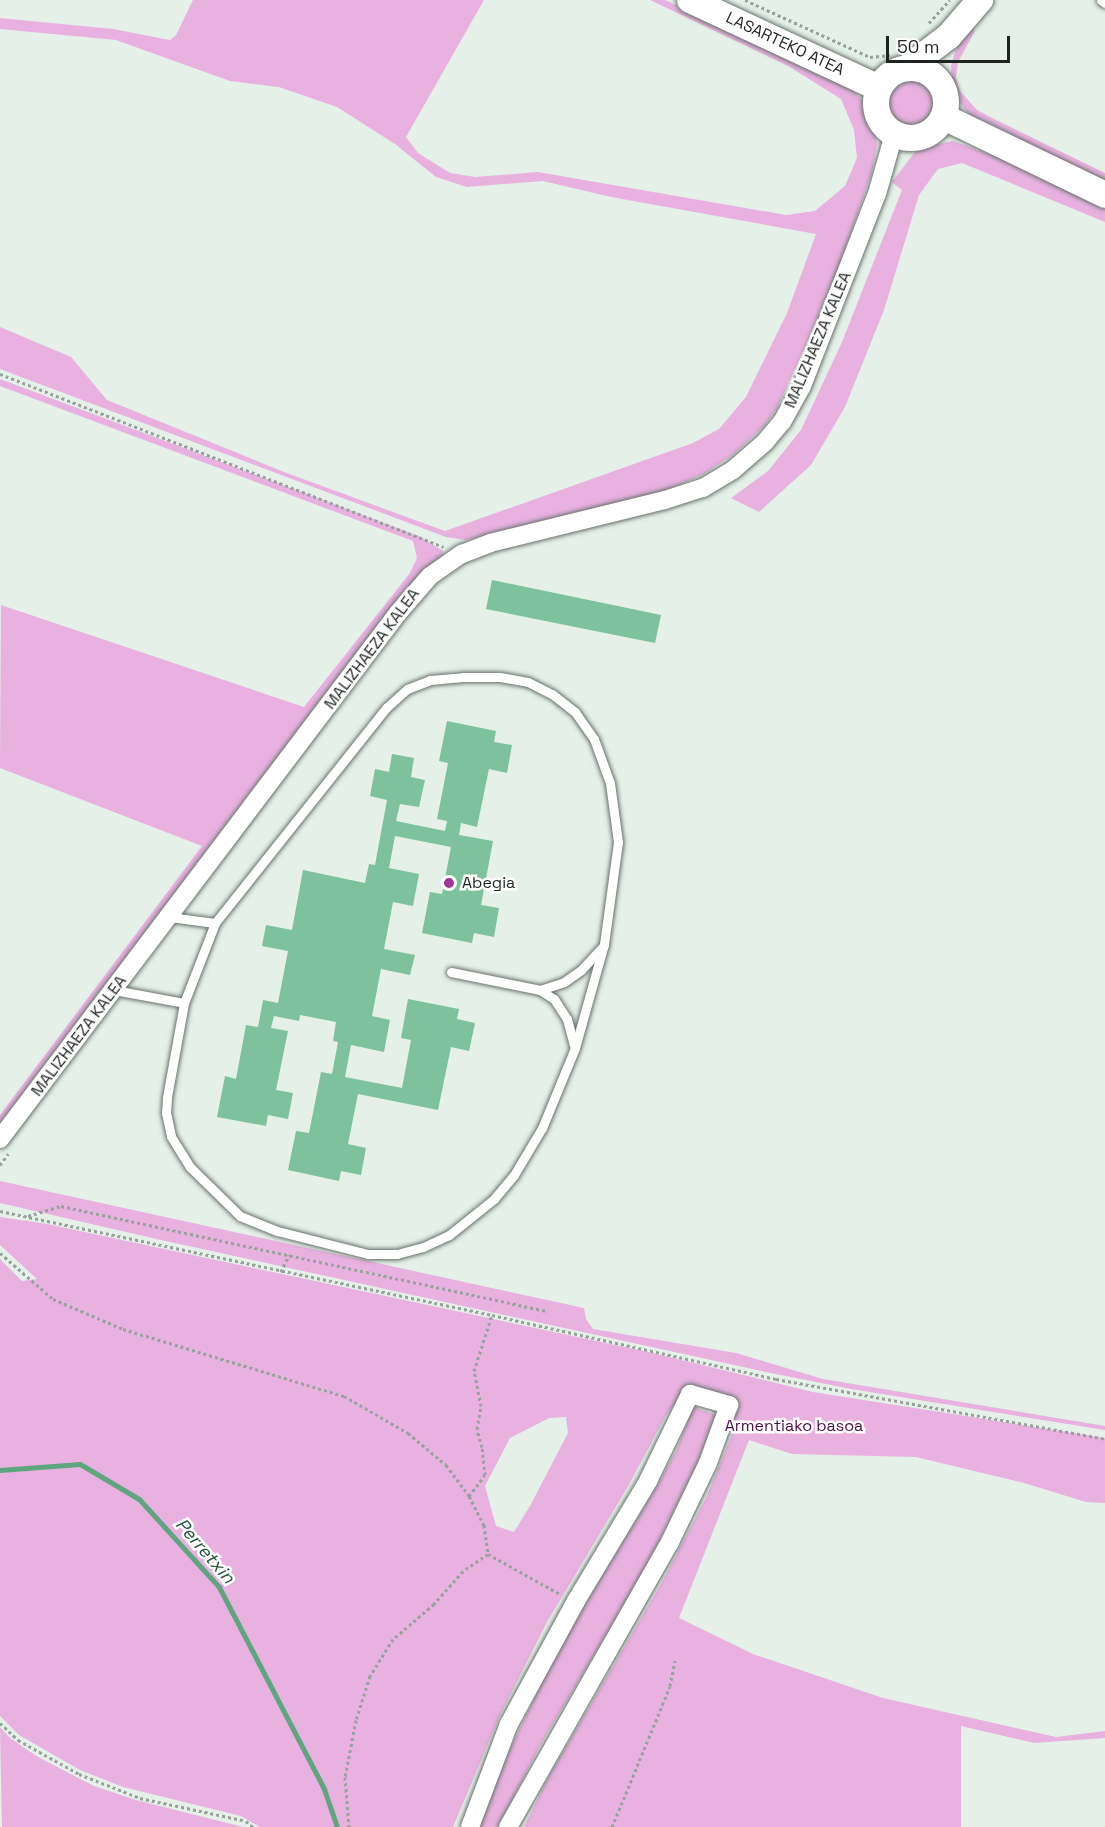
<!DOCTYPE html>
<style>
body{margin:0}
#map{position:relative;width:1105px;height:1827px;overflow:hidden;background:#e4f0e8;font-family:"Space Grotesk",sans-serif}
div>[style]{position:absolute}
.green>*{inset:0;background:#e8b1e0}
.round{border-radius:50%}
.stream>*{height:5px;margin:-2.5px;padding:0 2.5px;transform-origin:2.5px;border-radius:2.5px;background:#5fa57f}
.building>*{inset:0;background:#7dc29c}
.path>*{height:3px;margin-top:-1.5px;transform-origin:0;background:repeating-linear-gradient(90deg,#98a19b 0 3px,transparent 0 6px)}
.roads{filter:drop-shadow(0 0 2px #68726c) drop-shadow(0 0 2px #68726c)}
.lane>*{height:9px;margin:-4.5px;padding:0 4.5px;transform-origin:4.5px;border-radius:4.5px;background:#fff}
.street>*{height:18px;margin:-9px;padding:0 9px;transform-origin:9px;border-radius:9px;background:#fff}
.secondary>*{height:26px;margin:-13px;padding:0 13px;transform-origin:13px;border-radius:13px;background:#fff}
.secondary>.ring{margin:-13px;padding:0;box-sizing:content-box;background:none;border:26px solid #fff;border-radius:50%}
.dots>*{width:16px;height:16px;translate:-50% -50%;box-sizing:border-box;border:3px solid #fff;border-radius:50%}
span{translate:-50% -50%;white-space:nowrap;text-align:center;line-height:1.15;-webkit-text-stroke:5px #fff;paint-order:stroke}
.street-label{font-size:16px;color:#1f2421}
.poi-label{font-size:16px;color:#1f2421}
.left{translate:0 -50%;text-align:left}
.park-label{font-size:16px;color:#4e0d4a}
.water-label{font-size:18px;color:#22563c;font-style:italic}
.scale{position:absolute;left:886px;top:36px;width:124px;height:27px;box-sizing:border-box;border:3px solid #1f2421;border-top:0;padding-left:8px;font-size:18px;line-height:21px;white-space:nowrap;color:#1f2421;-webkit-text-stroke:4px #fff;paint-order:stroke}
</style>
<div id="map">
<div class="green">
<div style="clip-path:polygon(193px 0,484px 0,406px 137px,418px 153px,450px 173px,475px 177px,538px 172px,786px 215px,815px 211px,845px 186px,857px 158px,854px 130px,841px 99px,788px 66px,650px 0,665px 0,848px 85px,864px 102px,874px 123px,877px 145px,872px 172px,830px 293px,777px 408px,763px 427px,734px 454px,704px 474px,659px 493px,466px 540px,446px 537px,0 369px,0 327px,71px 357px,107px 400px,284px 472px,445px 531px,693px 443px,719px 429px,746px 397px,787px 313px,816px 234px,611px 197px,543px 181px,467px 187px,436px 177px,395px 144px,337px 107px,279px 87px,230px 81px,116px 40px,0 29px,0 18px,113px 29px,170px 40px,176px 35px)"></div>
<div style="clip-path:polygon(970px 27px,975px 31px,958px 62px,956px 78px,960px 91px,977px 110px,994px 119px,1105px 173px,1105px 184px,985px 127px,967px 112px,957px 99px,952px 81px,951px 66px,959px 38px)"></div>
<div class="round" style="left:886px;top:76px;width:54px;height:54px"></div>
<div style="clip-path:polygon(953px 141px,1001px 158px,1105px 209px,1105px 222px,962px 163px,938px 169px,919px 195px,884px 310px,845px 407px,811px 465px,759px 512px,731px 498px,768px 471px,801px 430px,842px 342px,902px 190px,892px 182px,918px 148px)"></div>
<div style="clip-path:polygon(0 379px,419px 536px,443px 551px,443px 555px,421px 572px,387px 612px,0 1123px,0 1115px,202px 846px,0 768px,1px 605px,304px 707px,410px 573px,417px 558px,413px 541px,0 386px)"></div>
<div style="clip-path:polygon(0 1181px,584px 1308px,586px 1319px,593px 1329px,736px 1353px,823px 1379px,1105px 1426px,1105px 1430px,851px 1389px,766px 1372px,161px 1240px,0 1203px)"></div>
<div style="clip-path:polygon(evenodd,0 1217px,47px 1224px,653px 1353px,813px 1392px,1105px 1438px,1105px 1503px,1086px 1502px,1024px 1483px,916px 1457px,792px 1454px,749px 1440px,679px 1618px,753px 1654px,883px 1698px,1056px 1737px,1105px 1731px,1105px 1738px,1034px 1743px,961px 1726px,961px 1827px,524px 1827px,548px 1778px,662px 1582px,706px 1498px,731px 1437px,734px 1406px,685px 1390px,665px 1417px,627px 1488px,547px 1622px,501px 1713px,453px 1827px,260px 1827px,241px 1816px,123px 1787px,80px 1770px,19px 1735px,0 1716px,0 1259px,22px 1281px,37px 1279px,0 1245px,0 1217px,566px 1417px,568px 1433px,530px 1506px,514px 1532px,496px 1526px,485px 1486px,510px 1438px,549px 1418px,566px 1417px)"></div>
<div style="clip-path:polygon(693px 1407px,716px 1415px,696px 1466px,647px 1566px,541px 1744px,498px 1827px,479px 1827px,510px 1749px,560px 1645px,657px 1486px,677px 1449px)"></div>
<div style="clip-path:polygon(0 1727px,10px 1738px,38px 1757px,94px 1786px,136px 1800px,243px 1827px,2px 1827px)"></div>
</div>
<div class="stream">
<div style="left:0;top:1470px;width:80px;rotate:-4.3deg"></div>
<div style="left:80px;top:1464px;width:69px;rotate:30.7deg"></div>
<div style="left:139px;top:1499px;width:119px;rotate:47.7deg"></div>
<div style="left:219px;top:1587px;width:228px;rotate:62.5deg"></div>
<div style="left:324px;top:1789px;width:40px;rotate:71.1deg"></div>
</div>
<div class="building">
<div style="clip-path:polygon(492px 580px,661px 615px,655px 643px,486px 609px)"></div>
<div style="clip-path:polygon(447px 721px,496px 731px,494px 742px,512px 745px,507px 773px,489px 769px,477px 827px,461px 823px,459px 835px,493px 841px,481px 905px,499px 908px,494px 937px,474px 933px,472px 943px,422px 933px,430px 892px,442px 894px,451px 847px,395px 836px,389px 868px,419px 874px,413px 906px,393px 902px,384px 949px,415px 955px,410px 975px,381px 969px,372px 1016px,390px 1020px,384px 1052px,351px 1045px,345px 1077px,402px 1088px,411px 1040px,401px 1038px,408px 999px,459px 1009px,457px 1019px,475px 1023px,469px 1051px,451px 1047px,438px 1110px,358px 1094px,348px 1144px,366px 1148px,361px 1175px,341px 1171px,339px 1181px,288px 1170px,296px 1131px,309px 1133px,321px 1072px,332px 1074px,338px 1042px,333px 1041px,336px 1022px,300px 1015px,299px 1021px,274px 1016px,271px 1028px,288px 1031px,276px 1090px,293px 1093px,288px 1119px,268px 1115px,266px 1126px,217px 1117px,225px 1076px,236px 1079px,246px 1025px,258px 1027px,263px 1000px,278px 1003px,288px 951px,262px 946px,266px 925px,292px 930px,303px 870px,365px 883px,369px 864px,375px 865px,387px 800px,370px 796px,375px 769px,389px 772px,392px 754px,414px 758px,411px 777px,425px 780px,419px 807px,400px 804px,396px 821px,445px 831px,447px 821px,437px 819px,448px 763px,439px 761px)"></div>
</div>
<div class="path">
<div style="left:745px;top:0;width:137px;rotate:24.5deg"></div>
<div style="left:870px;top:57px;width:20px;rotate:-6deg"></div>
<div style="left:929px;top:23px;width:31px;rotate:-48deg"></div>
<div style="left:0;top:374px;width:476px;rotate:21.3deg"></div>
<div style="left:0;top:1165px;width:14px;rotate:-54deg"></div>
<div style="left:0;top:1211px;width:503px;rotate:11.94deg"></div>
<div style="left:492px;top:1315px;width:291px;rotate:12.7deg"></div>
<div style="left:776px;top:1379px;width:334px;rotate:10.3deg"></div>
<div style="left:28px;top:1216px;width:34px;rotate:-17deg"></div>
<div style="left:61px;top:1206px;width:498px;rotate:12.2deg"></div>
<div style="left:0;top:1253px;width:70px;rotate:41deg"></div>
<div style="left:53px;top:1299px;width:76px;rotate:23.2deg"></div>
<div style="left:123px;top:1329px;width:231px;rotate:16.9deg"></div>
<div style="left:344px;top:1396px;width:74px;rotate:30deg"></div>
<div style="left:408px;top:1433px;width:50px;rotate:40.1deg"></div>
<div style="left:446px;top:1465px;width:39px;rotate:53deg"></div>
<div style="left:469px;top:1496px;width:33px;rotate:63deg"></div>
<div style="left:484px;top:1525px;width:29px;rotate:82deg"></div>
<div style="left:488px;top:1554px;width:30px;rotate:146deg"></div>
<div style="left:463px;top:1571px;width:44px;rotate:131.3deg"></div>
<div style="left:434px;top:1604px;width:54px;rotate:139.5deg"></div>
<div style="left:393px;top:1639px;width:44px;rotate:121.9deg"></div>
<div style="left:370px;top:1676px;width:46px;rotate:107.7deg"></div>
<div style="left:356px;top:1720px;width:58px;rotate:100.9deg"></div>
<div style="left:345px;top:1777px;width:50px;rotate:85.4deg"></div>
<div style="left:281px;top:1272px;width:19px;rotate:-65deg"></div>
<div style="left:469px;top:1496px;width:26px;rotate:-53deg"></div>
<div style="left:485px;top:1475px;width:28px;rotate:-96deg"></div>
<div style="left:482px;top:1447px;width:19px;rotate:-106deg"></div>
<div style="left:477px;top:1429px;width:23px;rotate:-80deg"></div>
<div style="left:481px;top:1406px;width:36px;rotate:-101deg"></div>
<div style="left:474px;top:1371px;width:59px;rotate:-72.2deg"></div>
<div style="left:488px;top:1554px;width:82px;rotate:29.1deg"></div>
<div style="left:0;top:1723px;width:25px;rotate:43deg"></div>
<div style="left:18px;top:1740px;width:70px;rotate:29.1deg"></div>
<div style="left:79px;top:1774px;width:66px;rotate:21.5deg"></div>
<div style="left:140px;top:1798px;width:108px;rotate:12.2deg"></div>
<div style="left:246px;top:1821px;width:9px;rotate:41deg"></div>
<div style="left:612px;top:1827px;width:152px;rotate:-67.6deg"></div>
<div style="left:670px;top:1686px;width:26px;rotate:-79deg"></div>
</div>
<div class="roads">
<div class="lane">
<div style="left:1101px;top:0;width:5px;rotate:37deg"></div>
<div style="left:463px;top:677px;width:37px"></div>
<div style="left:500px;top:677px;width:28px;rotate:10deg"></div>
<div style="left:528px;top:682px;width:27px;rotate:27deg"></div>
<div style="left:552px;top:694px;width:29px;rotate:38deg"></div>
<div style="left:575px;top:712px;width:33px;rotate:55deg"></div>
<div style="left:594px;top:739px;width:47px;rotate:70deg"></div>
<div style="left:610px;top:783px;width:60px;rotate:82.3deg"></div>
<div style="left:618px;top:842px;width:103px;rotate:97.8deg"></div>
<div style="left:604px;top:944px;width:108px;rotate:105.6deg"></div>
<div style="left:575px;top:1048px;width:87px;rotate:112.4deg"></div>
<div style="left:542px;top:1128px;width:55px;rotate:120.8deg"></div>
<div style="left:514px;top:1175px;width:31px;rotate:130deg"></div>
<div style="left:494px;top:1199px;width:58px;rotate:141.3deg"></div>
<div style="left:449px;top:1235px;width:29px;rotate:155deg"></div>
<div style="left:423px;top:1247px;width:27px;rotate:165deg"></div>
<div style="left:397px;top:1254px;width:29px;rotate:180deg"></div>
<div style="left:368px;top:1254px;width:94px;rotate:-165.8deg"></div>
<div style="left:277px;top:1231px;width:40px;rotate:-158deg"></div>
<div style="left:240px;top:1216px;width:70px;rotate:-135.6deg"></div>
<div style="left:190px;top:1167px;width:36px;rotate:-122deg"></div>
<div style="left:171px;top:1136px;width:24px;rotate:-102deg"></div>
<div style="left:166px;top:1113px;width:16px;rotate:-86deg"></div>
<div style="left:167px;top:1097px;width:96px;rotate:-79.7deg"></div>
<div style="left:184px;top:1003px;width:86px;rotate:-68.8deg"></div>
<div style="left:215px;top:923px;width:275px;rotate:-51.5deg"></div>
<div style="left:386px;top:708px;width:28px;rotate:-42deg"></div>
<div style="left:407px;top:689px;width:25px;rotate:-21deg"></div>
<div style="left:430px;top:680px;width:33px;rotate:-5deg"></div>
<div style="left:170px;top:917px;width:45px;rotate:7.6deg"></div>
<div style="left:451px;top:972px;width:91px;rotate:11.4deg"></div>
<div style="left:540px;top:990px;width:17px;rotate:33deg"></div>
<div style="left:554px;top:999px;width:24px;rotate:57deg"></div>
<div style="left:567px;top:1019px;width:30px;rotate:75deg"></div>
<div style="left:114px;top:990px;width:71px;rotate:10.5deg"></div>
<div style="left:540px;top:990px;width:25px;rotate:-18deg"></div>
<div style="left:564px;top:982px;width:21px;rotate:-35deg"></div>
<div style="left:581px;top:970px;width:33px;rotate:-47deg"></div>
</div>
<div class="street">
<div style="left:0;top:1139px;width:660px;rotate:-52.89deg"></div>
<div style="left:398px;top:613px;width:49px;rotate:-49.1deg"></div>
<div style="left:430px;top:576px;width:39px;rotate:-35deg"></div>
<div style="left:462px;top:554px;width:30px;rotate:-21deg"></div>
<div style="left:490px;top:543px;width:180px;rotate:-13.8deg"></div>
<div style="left:665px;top:500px;width:40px;rotate:-18deg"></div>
<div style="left:703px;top:488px;width:35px;rotate:-31deg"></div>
<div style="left:733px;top:470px;width:43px;rotate:-41.2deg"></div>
<div style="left:765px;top:442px;width:26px;rotate:-50deg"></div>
<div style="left:782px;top:422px;width:41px;rotate:-60.9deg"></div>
<div style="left:802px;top:386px;width:206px;rotate:-68.7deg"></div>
<div style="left:877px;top:194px;width:62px;rotate:-74.2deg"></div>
<div style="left:470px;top:1827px;width:110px;rotate:-69.3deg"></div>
<div style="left:509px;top:1724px;width:140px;rotate:-61.4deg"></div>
<div style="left:576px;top:1601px;width:140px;rotate:-59deg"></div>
<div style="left:648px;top:1481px;width:97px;rotate:-64.2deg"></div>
<div style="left:690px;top:1394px;width:41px;rotate:15.8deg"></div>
<div style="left:729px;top:1405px;width:62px;rotate:109.9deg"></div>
<div style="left:708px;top:1463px;width:88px;rotate:115.7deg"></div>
<div style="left:670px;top:1542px;width:328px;rotate:119.6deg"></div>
</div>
<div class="secondary">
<div style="left:690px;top:0;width:208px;rotate:25deg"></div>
<div class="ring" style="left:876px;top:68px;width:44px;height:44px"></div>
<div style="left:907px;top:68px;width:53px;rotate:-37.3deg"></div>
<div style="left:949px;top:36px;width:48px;rotate:-49.3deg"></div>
<div style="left:944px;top:117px;width:179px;rotate:25.8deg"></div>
</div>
</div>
<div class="dots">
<div style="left:449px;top:883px;background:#a03697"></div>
</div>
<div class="street-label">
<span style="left:785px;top:44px;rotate:25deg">LASARTEKO ATEA</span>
<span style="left:818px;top:340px;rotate:-67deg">MALIZHAEZA KALEA</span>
<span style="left:372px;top:649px;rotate:-53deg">MALIZHAEZA KALEA</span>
<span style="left:79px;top:1036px;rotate:-53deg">MALIZHAEZA KALEA</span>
</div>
<div class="poi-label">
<span class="left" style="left:462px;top:883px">Abegia</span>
</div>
<div class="park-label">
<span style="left:794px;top:1426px">Armentiako basoa</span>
</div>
<div class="water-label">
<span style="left:205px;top:1551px;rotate:49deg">Perretxin</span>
</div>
<div class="scale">50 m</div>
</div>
